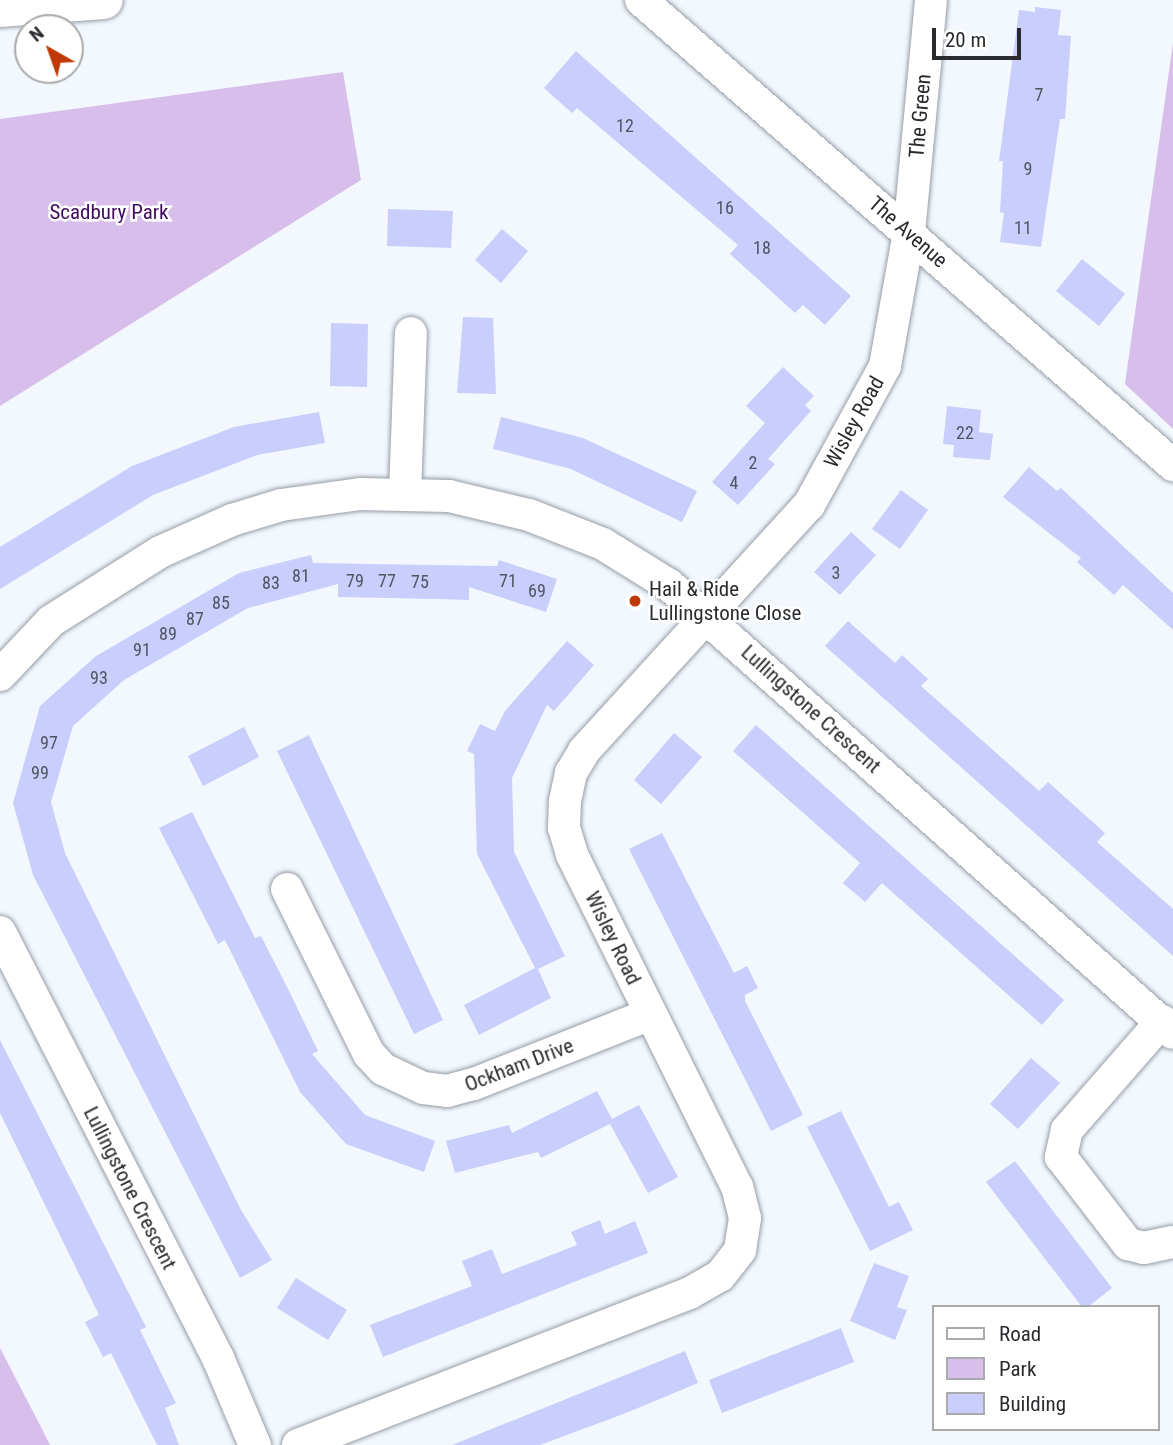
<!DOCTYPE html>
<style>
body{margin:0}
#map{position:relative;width:1173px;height:1445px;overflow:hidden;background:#f2f8fe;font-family:"Roboto Condensed",sans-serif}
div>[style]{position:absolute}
.green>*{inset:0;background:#d7beeb}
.building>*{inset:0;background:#cacefc}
.roads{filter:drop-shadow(0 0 2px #979da4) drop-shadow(0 0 2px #979da4)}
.street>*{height:32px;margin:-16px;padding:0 16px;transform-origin:16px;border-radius:16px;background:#fff}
.highway>*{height:38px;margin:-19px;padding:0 19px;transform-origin:19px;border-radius:19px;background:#fff}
.dots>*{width:19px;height:19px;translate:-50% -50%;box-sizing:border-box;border:4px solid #fff;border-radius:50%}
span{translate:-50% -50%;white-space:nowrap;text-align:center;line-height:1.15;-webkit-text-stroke:5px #fff;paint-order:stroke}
.number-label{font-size:18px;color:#515462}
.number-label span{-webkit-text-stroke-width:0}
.street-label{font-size:21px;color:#292b2e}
.park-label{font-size:21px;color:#420b5f}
.poi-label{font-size:21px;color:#292b2e}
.left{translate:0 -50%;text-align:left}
.legend{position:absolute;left:932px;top:1305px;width:228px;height:126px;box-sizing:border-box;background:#fff;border:2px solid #a9aaab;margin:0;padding:9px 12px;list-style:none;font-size:21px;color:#292b2e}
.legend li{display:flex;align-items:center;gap:14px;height:35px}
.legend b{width:35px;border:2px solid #a9aaab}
.north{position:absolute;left:14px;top:14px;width:70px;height:70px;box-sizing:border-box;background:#fff;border:2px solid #a9aaab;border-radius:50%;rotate:320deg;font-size:19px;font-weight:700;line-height:28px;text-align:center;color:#292b2e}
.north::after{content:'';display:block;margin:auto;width:24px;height:32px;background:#c03805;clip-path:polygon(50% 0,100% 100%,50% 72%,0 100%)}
.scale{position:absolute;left:932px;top:28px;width:89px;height:32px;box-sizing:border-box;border:4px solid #292b2e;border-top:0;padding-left:9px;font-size:21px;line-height:24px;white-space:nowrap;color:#292b2e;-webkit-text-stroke:5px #fff;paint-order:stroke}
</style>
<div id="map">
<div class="green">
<div style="clip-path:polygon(1173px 43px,1173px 429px,1125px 384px)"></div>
<div style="clip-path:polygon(343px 72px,361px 180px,0 406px,0 119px)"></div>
<div style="clip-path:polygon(0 1348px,43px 1431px,50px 1445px,0 1445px)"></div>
</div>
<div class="building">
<div style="clip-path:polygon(1035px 7px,1061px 10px,1058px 35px,1071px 36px,1065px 119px,1060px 119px,1041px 247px,1000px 242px,1004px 213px,1000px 212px,1003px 161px,999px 161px,1019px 10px,1035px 12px)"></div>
<div style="clip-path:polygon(576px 51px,851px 296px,825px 325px,803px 305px,795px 313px,730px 254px,738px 245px,577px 108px,572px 113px,544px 88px)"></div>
<div style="clip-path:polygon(388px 209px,453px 211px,451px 248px,387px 246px)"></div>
<div style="clip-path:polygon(502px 229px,528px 251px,501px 283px,475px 260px)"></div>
<div style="clip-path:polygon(1082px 259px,1125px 294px,1099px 326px,1056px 291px)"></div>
<div style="clip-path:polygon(463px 317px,493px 318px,496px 394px,457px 393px)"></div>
<div style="clip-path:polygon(331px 323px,368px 324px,367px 387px,330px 386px)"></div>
<div style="clip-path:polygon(783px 367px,814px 396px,805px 405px,811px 411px,768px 459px,775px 464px,738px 505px,712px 482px,765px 423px,746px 406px)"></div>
<div style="clip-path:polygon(947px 406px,981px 410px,979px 432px,993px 434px,990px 460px,953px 457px,954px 445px,943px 444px)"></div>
<div style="clip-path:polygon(319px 412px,325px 443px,257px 455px,153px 495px,0 589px,0 547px,132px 466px,234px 427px)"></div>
<div style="clip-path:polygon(501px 417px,583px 438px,697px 491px,682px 522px,571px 469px,493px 449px)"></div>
<div style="clip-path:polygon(1029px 467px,1057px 491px,1061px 488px,1173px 593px,1173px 630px,1123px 585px,1114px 595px,1077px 562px,1081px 558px,1003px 497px)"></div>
<div style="clip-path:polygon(901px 490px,928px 510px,900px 549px,872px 529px)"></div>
<div style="clip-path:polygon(851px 532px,876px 555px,840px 595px,814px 572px)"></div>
<div style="clip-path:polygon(311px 555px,313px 563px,371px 564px,497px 566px,499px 560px,557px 579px,546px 612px,469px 587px,469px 600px,436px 599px,338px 597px,338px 584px,248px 608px,124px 680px,73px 726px,51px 802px,65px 853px,241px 1210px,272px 1260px,240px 1278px,33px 875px,13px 803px,40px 706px,96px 656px,239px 573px)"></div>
<div style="clip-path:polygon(848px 621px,895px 663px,902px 655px,928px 679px,921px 686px,1039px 791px,1048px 782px,1105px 833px,1097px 842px,1173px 909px,1173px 956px,825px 646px)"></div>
<div style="clip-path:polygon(567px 641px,594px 665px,554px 711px,547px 705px,512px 778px,514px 852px,565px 956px,538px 969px,551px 998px,479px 1035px,464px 1005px,535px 968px,477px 854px,474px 754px,467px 751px,480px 724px,495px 731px,505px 711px)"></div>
<div style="clip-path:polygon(756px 725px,1064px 1000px,1042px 1025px,882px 883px,865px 902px,843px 883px,860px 863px,733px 751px)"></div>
<div style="clip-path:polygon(244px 727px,259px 757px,203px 786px,188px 756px)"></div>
<div style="clip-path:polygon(674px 733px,702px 757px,661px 804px,634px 780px)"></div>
<div style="clip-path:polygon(309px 735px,443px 1020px,414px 1034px,277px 751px)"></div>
<div style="clip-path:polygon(192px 812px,255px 938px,261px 936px,290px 993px,318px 1051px,312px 1054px,365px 1115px,435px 1141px,424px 1172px,346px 1144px,300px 1092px,225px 940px,218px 944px,159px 828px)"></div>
<div style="clip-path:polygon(662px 833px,734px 973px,747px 966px,758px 988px,745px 995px,745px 1001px,803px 1115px,771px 1131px,629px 849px)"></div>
<div style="clip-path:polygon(0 1040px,146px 1327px,140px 1330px,176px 1403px,165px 1408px,179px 1445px,157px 1445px,111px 1353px,103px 1357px,85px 1322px,99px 1315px,0 1113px)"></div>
<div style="clip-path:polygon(1031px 1058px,1060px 1083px,1018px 1129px,990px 1104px)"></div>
<div style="clip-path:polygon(597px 1091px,612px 1119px,639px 1105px,678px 1177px,648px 1193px,610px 1124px,541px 1158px,538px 1152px,455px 1173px,446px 1141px,509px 1125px,512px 1133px)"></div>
<div style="clip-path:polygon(841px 1111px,889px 1207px,899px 1202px,913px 1230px,870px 1251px,807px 1127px)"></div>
<div style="clip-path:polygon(1015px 1161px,1112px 1288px,1088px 1307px,1082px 1307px,986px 1182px)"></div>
<div style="clip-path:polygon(600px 1220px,605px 1234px,635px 1221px,648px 1253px,383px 1357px,370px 1325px,472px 1286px,462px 1261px,492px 1249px,502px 1274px,577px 1245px,571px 1232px)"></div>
<div style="clip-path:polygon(874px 1263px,909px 1276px,897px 1307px,907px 1310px,895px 1340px,850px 1321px)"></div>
<div style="clip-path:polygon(296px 1278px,347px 1310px,328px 1340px,277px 1308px)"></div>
<div style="clip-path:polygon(841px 1328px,854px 1362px,722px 1413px,709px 1380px)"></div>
<div style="clip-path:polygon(685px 1351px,698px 1383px,626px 1413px,540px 1445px,452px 1445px)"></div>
</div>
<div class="roads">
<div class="street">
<div style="left:641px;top:0;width:707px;rotate:41.16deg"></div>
<div style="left:405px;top:494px;width:161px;rotate:-87.9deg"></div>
<div style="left:0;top:675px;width:74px;rotate:-46.6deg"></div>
<div style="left:51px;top:621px;width:129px;rotate:-32.3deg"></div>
<div style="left:160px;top:552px;width:79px;rotate:-24deg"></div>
<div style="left:232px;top:520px;width:51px;rotate:-17deg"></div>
<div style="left:281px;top:505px;width:80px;rotate:-7.9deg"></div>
<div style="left:360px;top:494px;width:89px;rotate:1.3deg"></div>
<div style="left:449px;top:496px;width:82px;rotate:13.4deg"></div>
<div style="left:529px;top:515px;width:79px;rotate:21.4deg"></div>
<div style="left:603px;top:544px;width:78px;rotate:31.8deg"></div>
<div style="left:669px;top:585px;width:674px;rotate:41.63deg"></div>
<div style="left:287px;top:889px;width:184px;rotate:63.6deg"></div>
<div style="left:369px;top:1054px;width:21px;rotate:47deg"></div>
<div style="left:383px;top:1069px;width:44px;rotate:25.4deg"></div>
<div style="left:423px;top:1088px;width:24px;rotate:7deg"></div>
<div style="left:447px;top:1091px;width:28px;rotate:-15deg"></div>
<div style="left:474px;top:1084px;width:190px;rotate:-21.6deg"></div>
<div style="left:0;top:932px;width:479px;rotate:62.9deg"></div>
<div style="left:218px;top:1358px;width:95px;rotate:67deg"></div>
<div style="left:1162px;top:1021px;width:145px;rotate:131.1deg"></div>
<div style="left:1067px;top:1130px;width:28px;rotate:103deg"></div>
<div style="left:1061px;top:1157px;width:110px;rotate:52.4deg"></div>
<div style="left:1128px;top:1244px;width:16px;rotate:14deg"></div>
<div style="left:1144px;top:1248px;width:30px;rotate:-12deg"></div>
<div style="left:298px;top:1445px;width:420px;rotate:-21.2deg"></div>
<div style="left:690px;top:1293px;width:34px;rotate:-30deg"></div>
<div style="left:720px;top:1276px;width:33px;rotate:-52deg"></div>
<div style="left:740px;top:1250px;width:32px;rotate:-81deg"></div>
<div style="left:745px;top:1218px;width:32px;rotate:-104deg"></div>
<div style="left:737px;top:1187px;width:372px;rotate:-116.4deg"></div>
<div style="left:572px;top:854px;width:27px;rotate:-107deg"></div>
<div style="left:564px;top:828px;width:27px;rotate:-88deg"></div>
<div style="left:565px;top:801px;width:29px;rotate:-78deg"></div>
<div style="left:571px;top:773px;width:26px;rotate:-59deg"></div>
<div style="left:584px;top:751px;width:333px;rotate:-47.6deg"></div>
<div style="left:809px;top:505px;width:158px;rotate:-61.3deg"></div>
<div style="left:885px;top:366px;width:135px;rotate:-79.8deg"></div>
<div style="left:909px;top:233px;width:234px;rotate:-84.6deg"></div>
</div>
<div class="highway">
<div style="left:0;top:8px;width:104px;rotate:-4.4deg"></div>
</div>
</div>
<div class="dots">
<div style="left:635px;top:601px;background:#c03805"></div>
</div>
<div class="number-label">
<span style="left:1039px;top:95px">7</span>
<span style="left:625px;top:126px">12</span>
<span style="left:1028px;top:169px">9</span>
<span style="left:725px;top:208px">16</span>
<span style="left:1023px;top:228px">11</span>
<span style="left:762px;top:248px">18</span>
<span style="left:965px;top:433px">22</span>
<span style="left:753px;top:463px">2</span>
<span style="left:734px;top:483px">4</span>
<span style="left:836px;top:573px">3</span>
<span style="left:301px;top:576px">81</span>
<span style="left:355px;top:581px">79</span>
<span style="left:387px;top:581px">77</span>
<span style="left:508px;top:581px">71</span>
<span style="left:420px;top:582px">75</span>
<span style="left:271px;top:583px">83</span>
<span style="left:537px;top:591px">69</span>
<span style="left:221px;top:603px">85</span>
<span style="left:195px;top:619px">87</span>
<span style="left:168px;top:634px">89</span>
<span style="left:142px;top:650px">91</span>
<span style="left:99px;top:678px">93</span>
<span style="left:49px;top:743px">97</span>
<span style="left:40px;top:773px">99</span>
</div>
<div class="street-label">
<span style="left:920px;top:116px;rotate:-85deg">The Green</span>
<span style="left:908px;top:232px;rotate:41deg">The Avenue</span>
<span style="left:854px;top:422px;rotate:-61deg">Wisley Road</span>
<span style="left:811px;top:709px;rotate:42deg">Lullingstone Crescent</span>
<span style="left:613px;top:938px;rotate:64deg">Wisley Road</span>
<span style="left:519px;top:1065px;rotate:-21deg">Ockham Drive</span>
<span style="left:130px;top:1188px;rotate:63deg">Lullingstone Crescent</span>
</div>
<div class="park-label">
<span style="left:109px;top:212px">Scadbury Park</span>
</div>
<div class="poi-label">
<span class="left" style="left:649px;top:601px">Hail &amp; Ride<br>Lullingstone Close</span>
</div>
<ul class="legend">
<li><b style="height:9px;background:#fff"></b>Road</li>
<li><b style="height:19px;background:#d7beeb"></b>Park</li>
<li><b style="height:19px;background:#cacefc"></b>Building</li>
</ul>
<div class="north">N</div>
<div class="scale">20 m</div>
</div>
